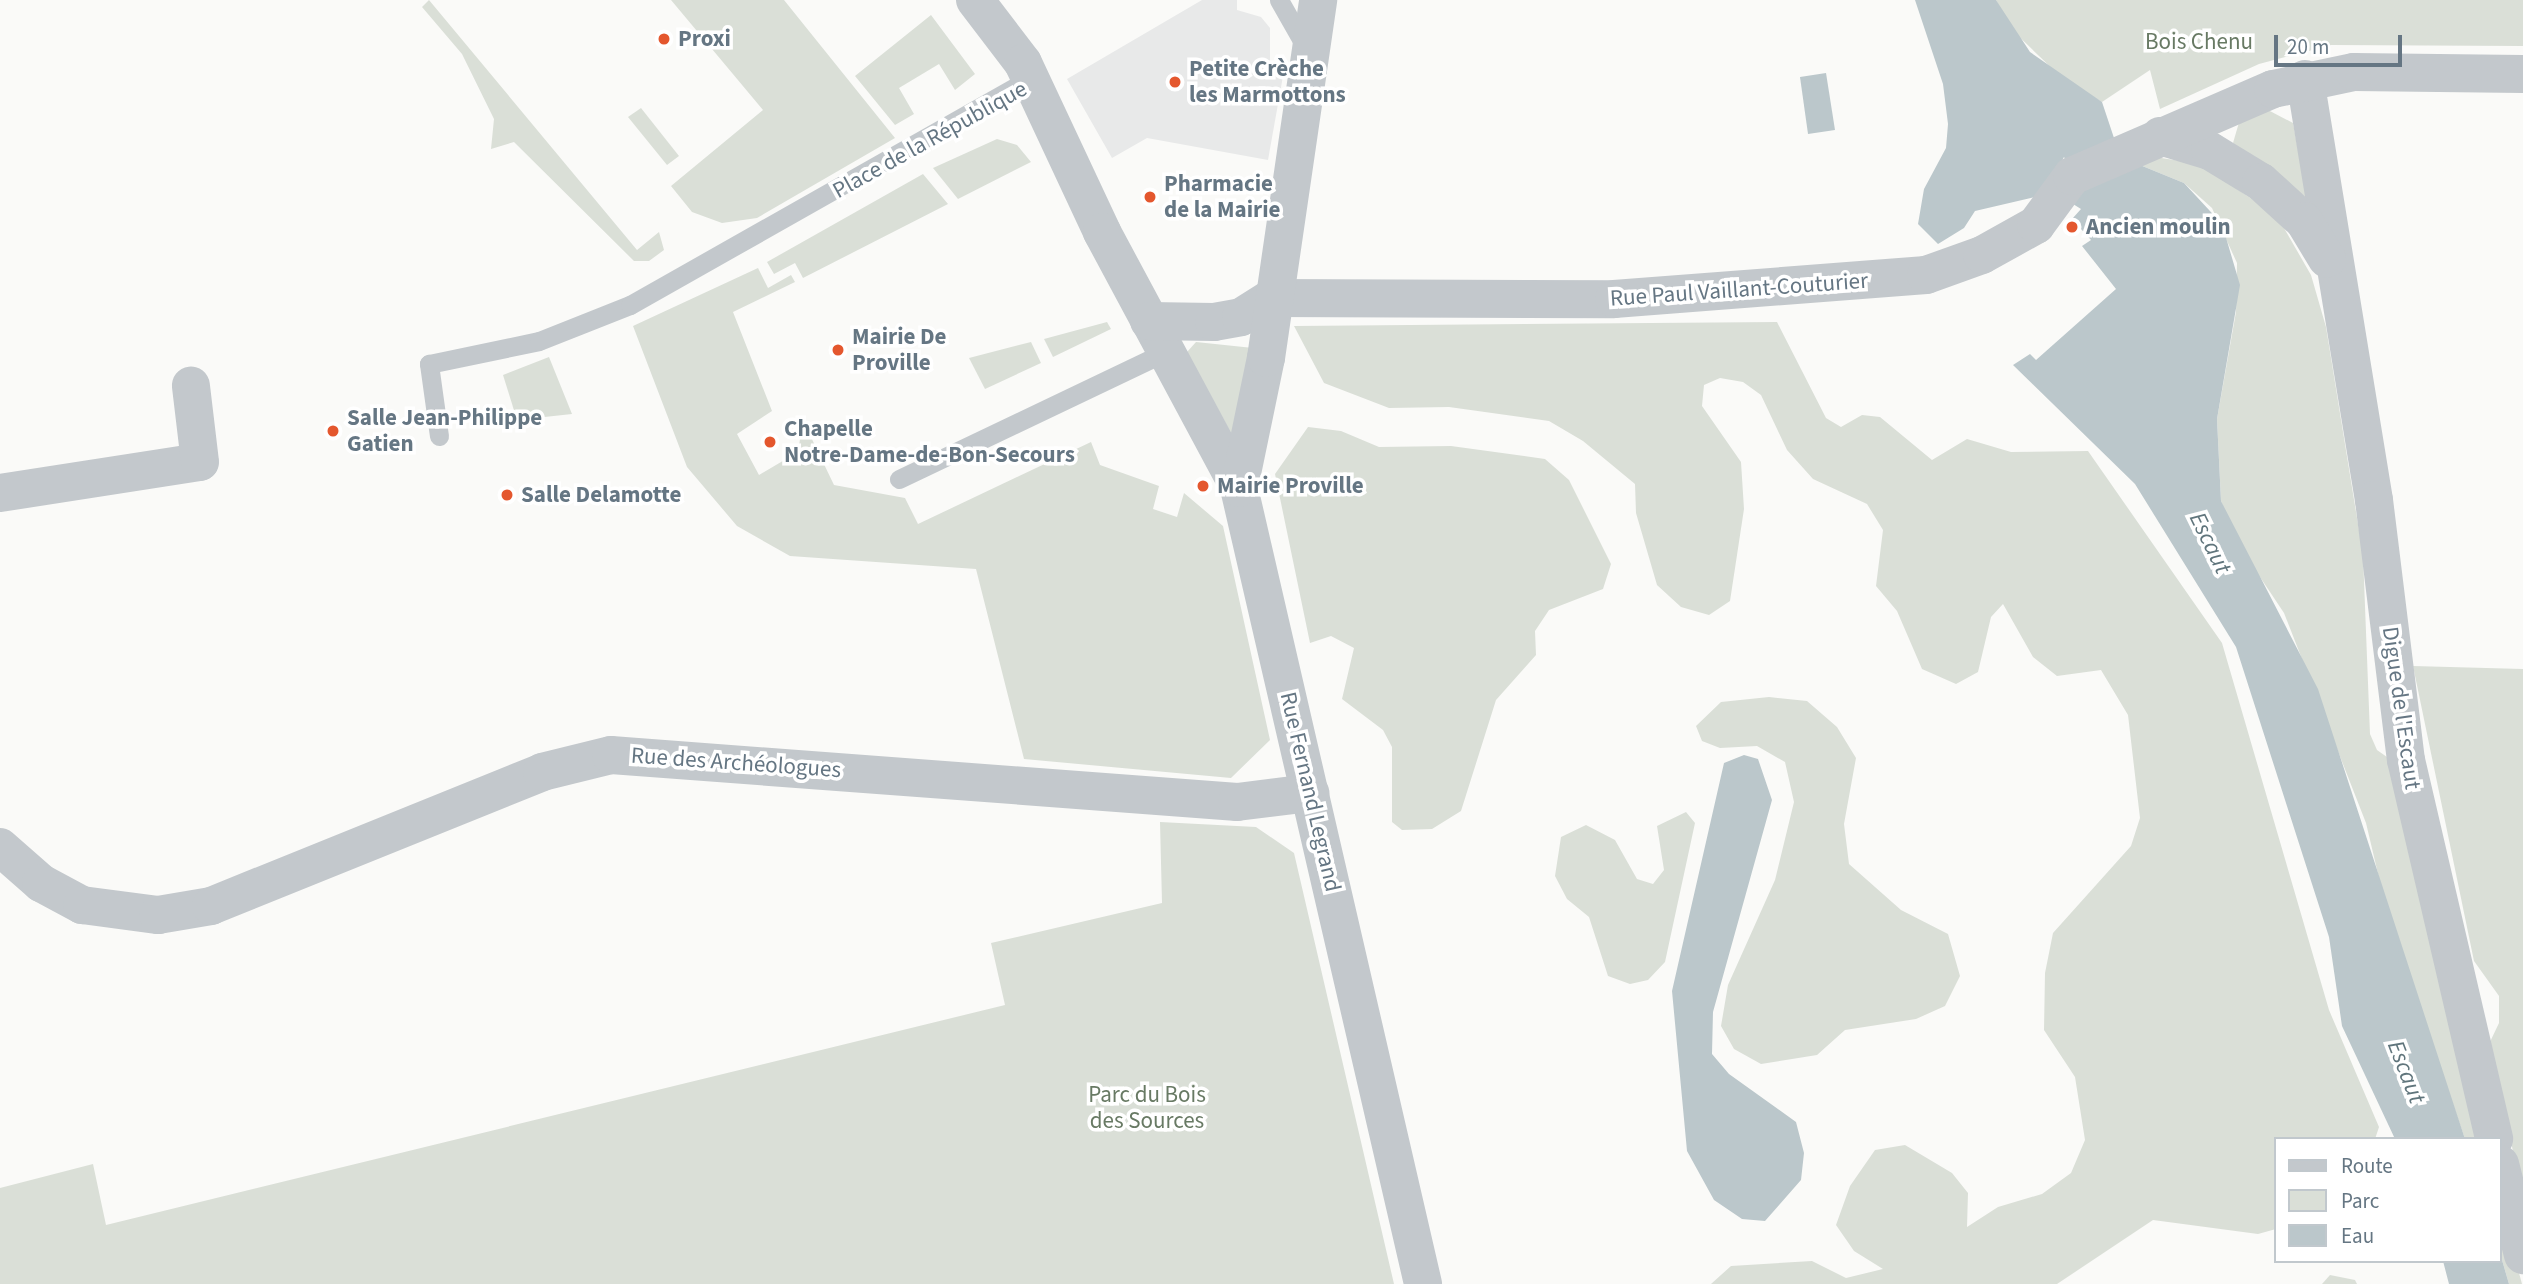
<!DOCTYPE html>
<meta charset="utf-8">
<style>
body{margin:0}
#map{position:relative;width:2523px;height:1284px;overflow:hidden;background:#fafaf8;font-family:"Source Sans 3",sans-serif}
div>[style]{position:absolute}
.built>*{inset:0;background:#e8e9e9}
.green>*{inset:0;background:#dadfd7}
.water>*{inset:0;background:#bbc7cb}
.service>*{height:19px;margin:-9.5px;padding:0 9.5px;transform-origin:9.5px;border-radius:9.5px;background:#c3c8cc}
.minor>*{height:38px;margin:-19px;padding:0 19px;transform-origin:19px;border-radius:19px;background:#c3c8cc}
.dots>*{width:19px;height:19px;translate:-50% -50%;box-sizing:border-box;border:4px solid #fff;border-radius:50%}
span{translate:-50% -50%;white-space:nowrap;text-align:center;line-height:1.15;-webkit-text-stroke:7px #fff;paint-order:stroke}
.poi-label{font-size:23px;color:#657683;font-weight:700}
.left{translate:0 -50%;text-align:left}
.park-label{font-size:23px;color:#687a64}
.street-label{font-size:23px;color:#657683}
.water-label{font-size:24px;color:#60757c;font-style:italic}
.legend{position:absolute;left:2274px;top:1137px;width:228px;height:126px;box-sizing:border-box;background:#fff;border:2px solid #c1c8cd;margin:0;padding:9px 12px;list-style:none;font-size:21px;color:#657683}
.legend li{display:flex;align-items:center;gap:14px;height:35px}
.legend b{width:35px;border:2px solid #c1c8cd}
.scale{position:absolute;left:2274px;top:35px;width:128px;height:32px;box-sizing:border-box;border:4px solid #657683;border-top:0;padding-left:9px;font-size:21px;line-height:24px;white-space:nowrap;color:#657683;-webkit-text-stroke:5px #fff;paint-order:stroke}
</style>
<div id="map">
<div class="built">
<div style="clip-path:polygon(1202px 0,1237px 0,1237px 10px,1261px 17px,1270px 28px,1270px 74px,1283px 76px,1268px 160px,1147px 138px,1112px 158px,1067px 79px)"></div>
</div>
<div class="green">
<div style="clip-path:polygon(429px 0,637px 250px,659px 232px,664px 250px,649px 261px,634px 261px,514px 142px,491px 149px,494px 119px,462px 54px,422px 7px)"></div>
<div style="clip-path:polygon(671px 0,784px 0,895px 138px,757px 218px,722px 223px,692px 212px,671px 186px,763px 110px)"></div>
<div style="clip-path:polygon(1996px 0,2523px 0,2523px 46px,2331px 45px,2259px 64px,2160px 109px,2150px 70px,2102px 102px,2063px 79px,2008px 26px)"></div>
<div style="clip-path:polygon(931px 15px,975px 74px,955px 90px,939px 64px,899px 88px,914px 114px,895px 125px,855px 76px)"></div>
<div style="clip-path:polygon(641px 108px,679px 156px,667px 165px,628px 117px)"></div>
<div style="clip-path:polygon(2268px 110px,2293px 123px,2307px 198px,2233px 143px,2240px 119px)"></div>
<div style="clip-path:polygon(997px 139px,1017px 145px,1031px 162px,958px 199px,933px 168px)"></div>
<div style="clip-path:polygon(2155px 157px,2200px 164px,2277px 216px,2311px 275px,2326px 327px,2363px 555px,2370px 734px,2377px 750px,2394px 762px,2485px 1139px,2465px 1139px,2388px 916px,2366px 823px,2284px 613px,2240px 547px,2221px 501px,2217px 419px,2236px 312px,2237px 263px,2212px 208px,2184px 183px,2135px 163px)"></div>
<div style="clip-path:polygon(923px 174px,948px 204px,803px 278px,795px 263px,774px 274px,767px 262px)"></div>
<div style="clip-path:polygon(758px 268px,768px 288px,791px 275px,795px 282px,733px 312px,772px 411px,737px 434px,759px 475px,798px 452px,800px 439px,809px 433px,834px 485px,905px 498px,918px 524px,1091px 442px,1100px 465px,1159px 486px,1153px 509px,1177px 517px,1184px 493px,1223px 526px,1270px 740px,1231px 778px,1024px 759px,976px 569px,790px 556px,737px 526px,687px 467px,633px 326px)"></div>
<div style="clip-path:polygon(1107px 322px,1111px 329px,1053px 357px,1044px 339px)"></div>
<div style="clip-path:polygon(1777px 322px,1826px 418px,1841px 427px,1862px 415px,1880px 417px,1932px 460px,1967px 439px,2011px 452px,2088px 451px,2222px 643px,2329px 1010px,2379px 1127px,2375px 1139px,2276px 1139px,2276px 1229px,2258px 1234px,2153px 1220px,2057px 1284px,1711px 1284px,1731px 1266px,1812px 1261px,1846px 1278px,1883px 1269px,1854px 1251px,1836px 1225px,1850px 1186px,1875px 1150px,1905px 1145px,1952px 1173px,1968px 1193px,1967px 1227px,1998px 1207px,2042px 1194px,2071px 1173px,2085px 1140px,2075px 1077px,2044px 1030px,2045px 973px,2053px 933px,2131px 846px,2140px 818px,2128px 715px,2101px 670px,2057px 676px,2033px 657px,2003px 604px,1991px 617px,1978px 672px,1956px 684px,1922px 669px,1897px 611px,1876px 586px,1883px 530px,1867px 504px,1813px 479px,1787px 450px,1761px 395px,1743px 382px,1720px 378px,1704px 385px,1702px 406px,1741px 462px,1744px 509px,1730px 601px,1709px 615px,1681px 607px,1657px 585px,1636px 513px,1635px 484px,1583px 441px,1549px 421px,1449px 407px,1389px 408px,1324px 383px,1294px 326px)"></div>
<div style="clip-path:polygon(1031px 342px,1041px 363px,985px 389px,969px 358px)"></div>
<div style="clip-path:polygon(1196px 342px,1253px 348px,1238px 446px,1187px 352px)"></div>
<div style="clip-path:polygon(549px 357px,572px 414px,517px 420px,503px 375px)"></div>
<div style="clip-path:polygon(1308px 427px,1341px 431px,1379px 447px,1451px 446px,1545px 459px,1569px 480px,1611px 564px,1603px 589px,1549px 610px,1535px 631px,1536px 655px,1496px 700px,1461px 811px,1432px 829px,1402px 830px,1392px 822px,1392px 747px,1383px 730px,1342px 699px,1354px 648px,1331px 636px,1310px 643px,1275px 474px)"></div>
<div style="clip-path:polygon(2413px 666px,2523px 669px,2523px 1196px,2489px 1044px,2499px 1023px,2499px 996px,2474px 961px)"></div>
<div style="clip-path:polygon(1769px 697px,1807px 701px,1837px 727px,1856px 758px,1844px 824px,1849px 864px,1901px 910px,1948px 934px,1960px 976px,1945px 1006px,1916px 1019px,1845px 1030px,1817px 1055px,1761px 1064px,1734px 1049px,1721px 1026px,1728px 985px,1775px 880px,1794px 802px,1785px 762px,1757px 746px,1720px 748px,1702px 741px,1696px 726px,1721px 702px)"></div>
<div style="clip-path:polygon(1686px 812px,1695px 823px,1665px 962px,1648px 980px,1630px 984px,1608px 976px,1589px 917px,1567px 899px,1555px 876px,1561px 837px,1586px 825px,1615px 840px,1637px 879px,1653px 884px,1664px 870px,1657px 826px)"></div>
<div style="clip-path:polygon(1160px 822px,1256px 827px,1294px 853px,1394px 1284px,0 1284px,0 1188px,93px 1164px,106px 1225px,1005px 1005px,991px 943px,1162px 903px)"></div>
<div style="clip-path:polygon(2500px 1199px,2515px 1258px,2522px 1284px,2509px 1284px,2500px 1253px)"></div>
<div style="clip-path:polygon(2330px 1275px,2355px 1280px,2357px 1284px,2322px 1284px)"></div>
</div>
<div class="water">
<div style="clip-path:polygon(1915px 0,1996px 0,2030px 52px,2102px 102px,2114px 138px,2135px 163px,2184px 183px,2222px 224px,2240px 285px,2217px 419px,2221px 501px,2318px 689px,2465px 1139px,2395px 1139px,2342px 1026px,2329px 937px,2236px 647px,2135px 484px,2013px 365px,2030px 354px,2036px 360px,2116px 289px,2082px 246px,2091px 240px,2072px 219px,2081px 209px,2073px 204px,2080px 187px,2064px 157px,2044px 195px,1975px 211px,1964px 228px,1938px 244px,1918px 224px,1924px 189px,1946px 148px,1948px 124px,1943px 84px)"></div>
<div style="clip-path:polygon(1826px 73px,1835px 130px,1808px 134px,1800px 77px)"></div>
<div style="clip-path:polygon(1744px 755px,1758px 759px,1772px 800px,1713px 1012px,1712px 1054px,1729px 1074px,1796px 1122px,1804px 1153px,1801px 1180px,1765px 1221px,1742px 1219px,1714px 1200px,1687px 1151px,1672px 991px,1724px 763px)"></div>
<div style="clip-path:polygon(2500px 1253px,2509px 1284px,2449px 1284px,2443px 1261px,2500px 1261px)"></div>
</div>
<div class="service">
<div style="left:1279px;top:0;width:59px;rotate:60.4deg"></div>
<div style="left:439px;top:436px;width:73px;rotate:-97.9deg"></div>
<div style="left:429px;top:364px;width:112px;rotate:-11.8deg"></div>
<div style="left:539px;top:341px;width:98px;rotate:-21.6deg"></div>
<div style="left:630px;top:305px;width:461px;rotate:-29.5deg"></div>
<div style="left:899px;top:479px;width:297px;rotate:-25.5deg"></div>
</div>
<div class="minor">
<div style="left:975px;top:0;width:79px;rotate:52.7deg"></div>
<div style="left:1023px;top:63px;width:187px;rotate:64.9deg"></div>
<div style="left:1102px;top:232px;width:290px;rotate:61.8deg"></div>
<div style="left:1239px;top:488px;width:817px;rotate:76.98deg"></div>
<div style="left:2305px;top:79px;width:427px;rotate:80.7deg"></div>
<div style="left:2374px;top:500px;width:262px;rotate:83deg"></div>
<div style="left:2406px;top:760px;width:389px;rotate:76.9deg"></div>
<div style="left:2160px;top:136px;width:52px;rotate:16.7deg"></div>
<div style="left:2210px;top:151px;width:60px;rotate:31.3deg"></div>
<div style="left:2261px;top:182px;width:58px;rotate:42.2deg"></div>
<div style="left:2304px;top:221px;width:44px;rotate:58.8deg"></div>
<div style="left:1272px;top:298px;width:342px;rotate:0.2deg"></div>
<div style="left:1614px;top:299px;width:313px;rotate:-4.4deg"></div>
<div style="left:1926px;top:275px;width:59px;rotate:-19.7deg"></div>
<div style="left:1982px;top:255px;width:62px;rotate:-29.1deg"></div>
<div style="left:2036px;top:225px;width:61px;rotate:-53.7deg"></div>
<div style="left:2072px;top:176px;width:219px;rotate:-23.4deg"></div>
<div style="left:2273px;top:89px;width:83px;rotate:-11.9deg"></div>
<div style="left:2354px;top:72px;width:169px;rotate:0.7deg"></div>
<div style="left:1149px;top:321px;width:65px;rotate:0.9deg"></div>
<div style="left:1214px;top:322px;width:27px;rotate:-10deg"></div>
<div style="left:1241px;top:317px;width:36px;rotate:-32deg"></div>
<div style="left:1239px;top:488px;width:133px;rotate:-78.3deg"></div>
<div style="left:1266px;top:358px;width:362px;rotate:-81.7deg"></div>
<div style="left:0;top:493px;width:202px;rotate:-8.8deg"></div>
<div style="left:200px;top:462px;width:77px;rotate:-96.8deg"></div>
<div style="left:0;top:847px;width:55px;rotate:41.3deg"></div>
<div style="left:41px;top:883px;width:47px;rotate:28.2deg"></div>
<div style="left:82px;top:905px;width:77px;rotate:7.5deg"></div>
<div style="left:158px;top:915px;width:54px;rotate:-9.6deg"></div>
<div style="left:211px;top:906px;width:357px;rotate:-22deg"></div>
<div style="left:542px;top:772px;width:71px;rotate:-13.8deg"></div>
<div style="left:611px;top:755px;width:628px;rotate:4.29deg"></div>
<div style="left:1237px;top:802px;width:74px;rotate:-7deg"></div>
<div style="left:2500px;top:1164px;width:94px;rotate:75.8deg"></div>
</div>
<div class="dots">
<div style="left:664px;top:39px;background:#e4572e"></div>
<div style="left:1175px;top:82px;background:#e4572e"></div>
<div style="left:1150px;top:197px;background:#e4572e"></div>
<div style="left:2072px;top:227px;background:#e4572e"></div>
<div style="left:838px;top:350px;background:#e4572e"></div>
<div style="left:333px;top:431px;background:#e4572e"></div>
<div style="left:770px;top:442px;background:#e4572e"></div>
<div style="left:1203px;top:486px;background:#e4572e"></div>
<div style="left:507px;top:495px;background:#e4572e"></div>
</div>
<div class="poi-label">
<span class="left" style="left:678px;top:39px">Proxi</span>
<span class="left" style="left:1189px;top:82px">Petite Crèche<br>les Marmottons</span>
<span class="left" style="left:1164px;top:197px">Pharmacie<br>de la Mairie</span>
<span class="left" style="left:2086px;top:227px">Ancien moulin</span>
<span class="left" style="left:852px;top:350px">Mairie De<br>Proville</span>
<span class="left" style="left:347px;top:431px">Salle Jean-Philippe<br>Gatien</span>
<span class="left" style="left:784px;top:442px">Chapelle<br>Notre-Dame-de-Bon-Secours</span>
<span class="left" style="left:1217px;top:486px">Mairie Proville</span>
<span class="left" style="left:521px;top:495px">Salle Delamotte</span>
</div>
<div class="park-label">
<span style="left:2199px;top:42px">Bois Chenu</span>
<span style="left:1147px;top:1108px">Parc du Bois<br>des Sources</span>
</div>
<div class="street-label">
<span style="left:930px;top:140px;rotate:-29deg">Place de la République</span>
<span style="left:1739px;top:290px;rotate:-4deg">Rue Paul Vaillant-Couturier</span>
<span style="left:2401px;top:708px;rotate:82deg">Digue de l'Escaut</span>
<span style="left:736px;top:763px;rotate:4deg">Rue des Archéologues</span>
<span style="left:1310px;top:792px;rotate:77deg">Rue Fernand Legrand</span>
</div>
<div class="water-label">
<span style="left:2210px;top:543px;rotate:64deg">Escaut</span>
<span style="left:2406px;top:1072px;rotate:69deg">Escaut</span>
</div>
<ul class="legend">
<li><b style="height:9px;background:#c3c8cc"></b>Route</li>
<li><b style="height:19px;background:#dadfd7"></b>Parc</li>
<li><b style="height:19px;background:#bbc7cb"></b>Eau</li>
</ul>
<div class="scale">20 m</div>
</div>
